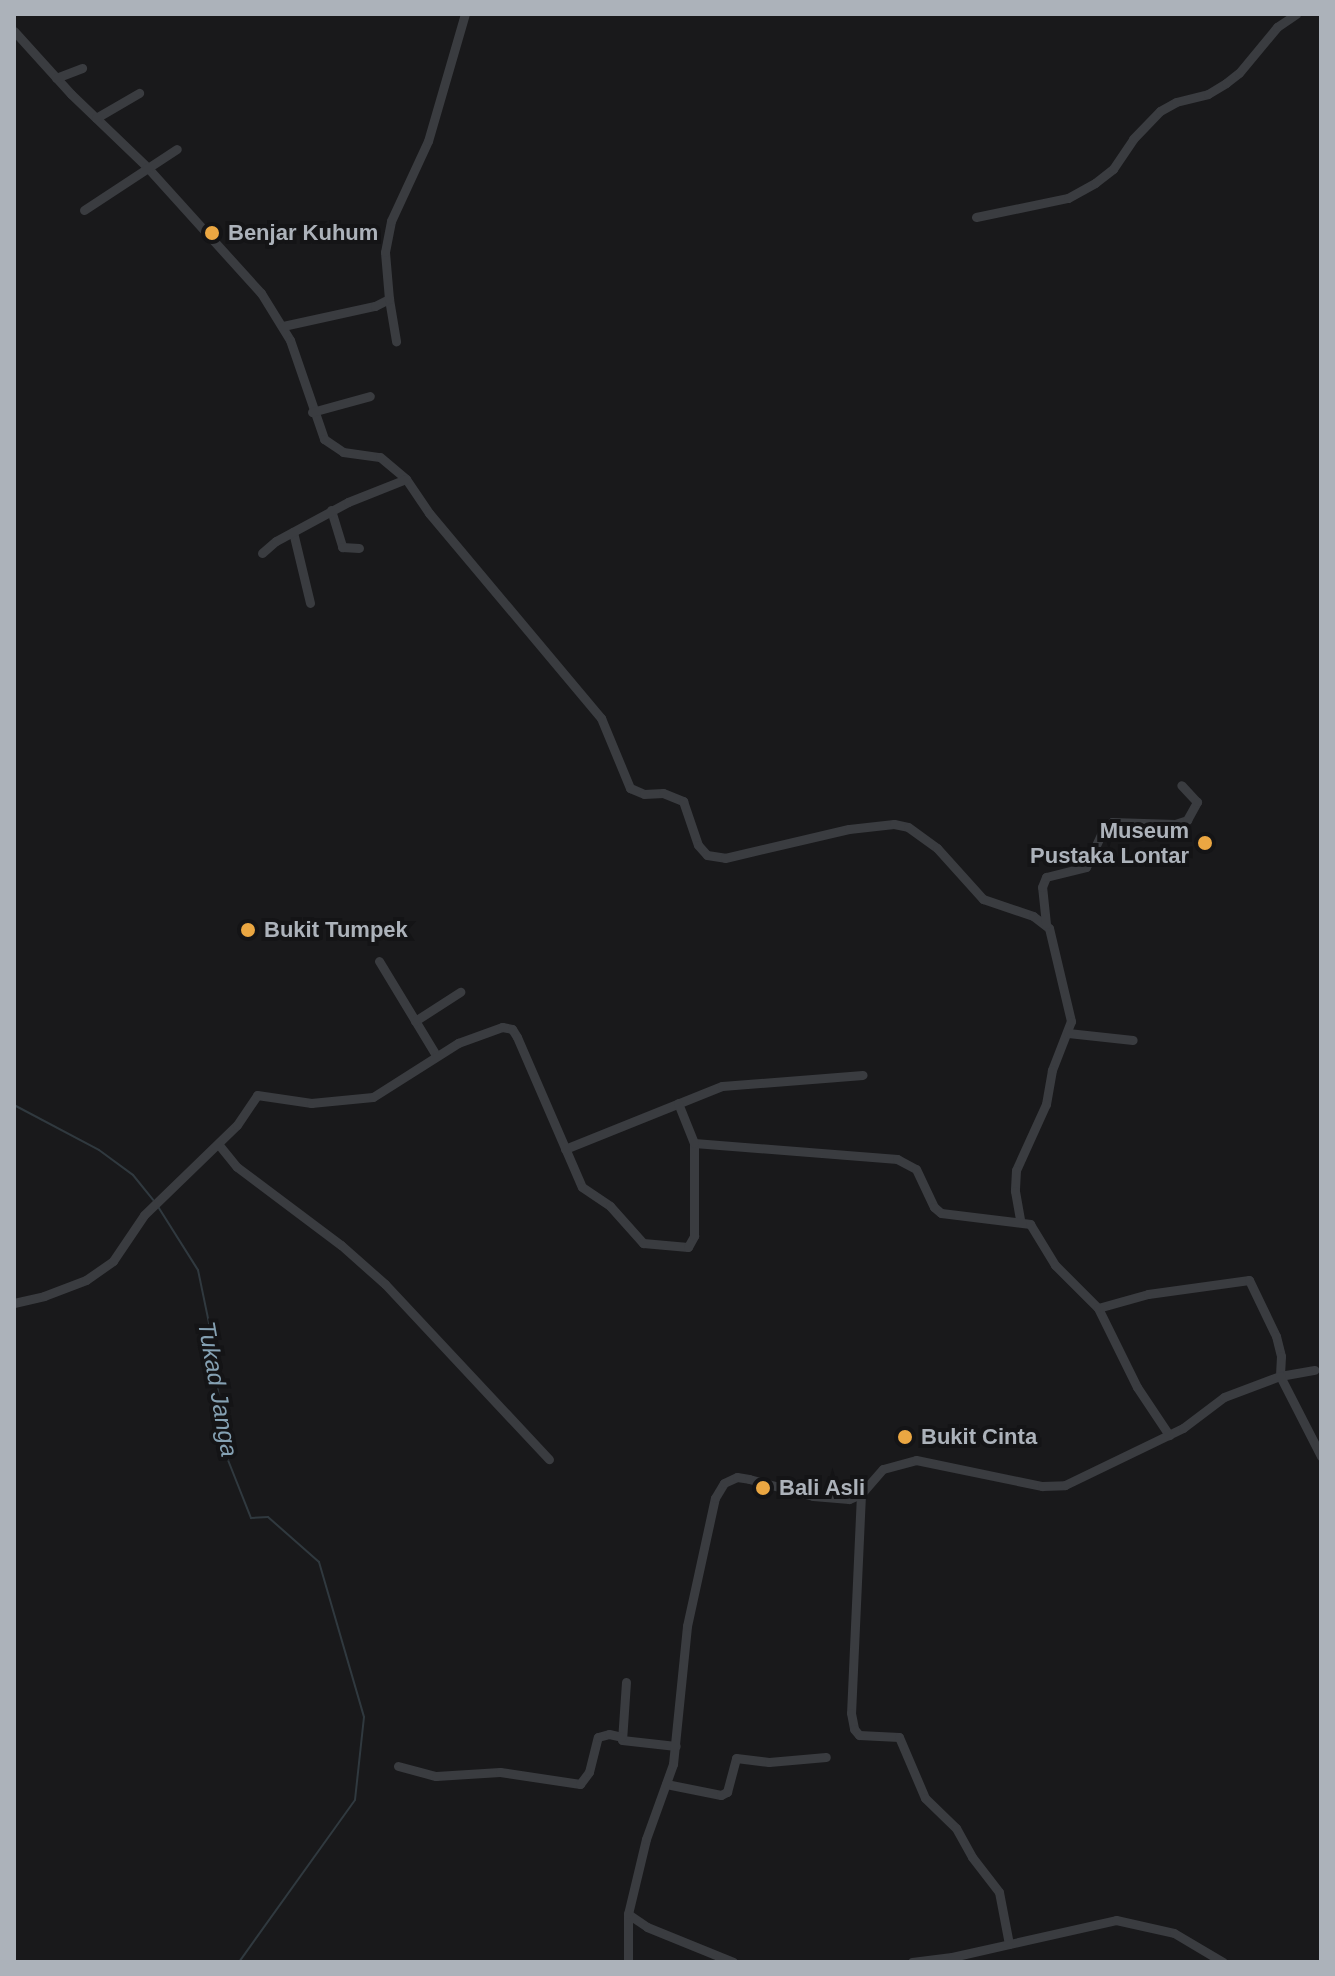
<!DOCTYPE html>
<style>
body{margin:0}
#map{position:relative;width:1335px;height:1976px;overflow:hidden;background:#19191b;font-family:Arial,sans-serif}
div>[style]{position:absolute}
.stream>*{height:2px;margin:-1px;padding:0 1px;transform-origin:1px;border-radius:1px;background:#30393f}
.minor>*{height:9px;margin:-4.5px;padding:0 4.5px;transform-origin:4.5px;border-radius:4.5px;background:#3a3c40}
.dots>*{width:22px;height:22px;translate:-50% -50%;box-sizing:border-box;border:4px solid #141416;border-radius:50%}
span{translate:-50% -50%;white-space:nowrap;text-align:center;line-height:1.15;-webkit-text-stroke:8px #141416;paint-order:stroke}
.poi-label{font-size:22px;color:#acb2ba;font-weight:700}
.left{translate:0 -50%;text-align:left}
.right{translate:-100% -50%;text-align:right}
.water-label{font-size:24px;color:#85a1b3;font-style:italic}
.frame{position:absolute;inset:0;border:16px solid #acb2ba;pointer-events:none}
</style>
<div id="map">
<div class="stream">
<div style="left:14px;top:1105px;width:96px;rotate:27.9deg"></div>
<div style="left:99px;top:1150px;width:42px;rotate:36.3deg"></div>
<div style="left:133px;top:1175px;width:32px;rotate:51deg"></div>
<div style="left:157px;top:1205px;width:77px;rotate:57.8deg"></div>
<div style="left:198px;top:1270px;width:64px;rotate:78.3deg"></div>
<div style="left:211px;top:1333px;width:123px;rotate:83deg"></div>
<div style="left:226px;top:1455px;width:68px;rotate:68.4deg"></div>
<div style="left:251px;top:1518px;width:17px;rotate:-3deg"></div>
<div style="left:268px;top:1517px;width:68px;rotate:41.4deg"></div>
<div style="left:319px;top:1562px;width:161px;rotate:73.8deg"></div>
<div style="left:364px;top:1717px;width:83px;rotate:96.2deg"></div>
<div style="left:355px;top:1800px;width:199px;rotate:125.6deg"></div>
</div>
<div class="minor">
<div style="left:14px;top:31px;width:85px;rotate:47.9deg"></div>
<div style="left:71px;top:94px;width:105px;rotate:43.8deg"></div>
<div style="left:147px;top:167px;width:170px;rotate:47.9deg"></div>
<div style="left:261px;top:293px;width:55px;rotate:58.3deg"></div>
<div style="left:290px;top:340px;width:105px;rotate:71deg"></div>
<div style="left:324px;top:439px;width:23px;rotate:34deg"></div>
<div style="left:343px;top:452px;width:37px;rotate:8deg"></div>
<div style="left:380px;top:457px;width:34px;rotate:40deg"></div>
<div style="left:406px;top:479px;width:41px;rotate:55.9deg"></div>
<div style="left:429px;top:513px;width:268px;rotate:50deg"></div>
<div style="left:601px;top:718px;width:76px;rotate:67.5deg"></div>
<div style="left:630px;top:788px;width:15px;rotate:23deg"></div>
<div style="left:644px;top:794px;width:19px;rotate:-3deg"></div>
<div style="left:663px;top:793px;width:22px;rotate:22deg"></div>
<div style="left:683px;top:801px;width:46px;rotate:71.2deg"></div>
<div style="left:698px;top:845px;width:13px;rotate:48deg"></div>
<div style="left:707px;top:855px;width:18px;rotate:9deg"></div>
<div style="left:725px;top:858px;width:127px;rotate:-13.2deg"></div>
<div style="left:849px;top:829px;width:45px;rotate:-6.3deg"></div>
<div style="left:894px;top:824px;width:14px;rotate:12deg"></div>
<div style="left:908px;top:827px;width:36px;rotate:36deg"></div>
<div style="left:937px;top:848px;width:69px;rotate:48deg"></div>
<div style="left:983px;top:899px;width:53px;rotate:18.8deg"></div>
<div style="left:1033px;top:916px;width:20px;rotate:37deg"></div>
<div style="left:1049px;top:928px;width:96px;rotate:76.7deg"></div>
<div style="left:1071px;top:1021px;width:53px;rotate:111.2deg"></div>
<div style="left:1052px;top:1070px;width:35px;rotate:100deg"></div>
<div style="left:1046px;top:1104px;width:72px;rotate:114.4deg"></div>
<div style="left:1016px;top:1170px;width:21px;rotate:93deg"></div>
<div style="left:1015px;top:1191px;width:29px;rotate:80deg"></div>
<div style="left:56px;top:78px;width:28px;rotate:-21deg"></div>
<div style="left:96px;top:118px;width:50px;rotate:-30.2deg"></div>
<div style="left:84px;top:210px;width:111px;rotate:-33.3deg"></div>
<div style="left:976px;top:217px;width:94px;rotate:-11.7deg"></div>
<div style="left:1068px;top:198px;width:31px;rotate:-29deg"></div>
<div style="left:1095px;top:183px;width:23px;rotate:-38deg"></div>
<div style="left:1113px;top:169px;width:36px;rotate:-56deg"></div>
<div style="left:1133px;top:139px;width:39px;rotate:-46deg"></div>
<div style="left:1160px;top:111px;width:18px;rotate:-29deg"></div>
<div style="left:1176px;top:102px;width:33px;rotate:-14deg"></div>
<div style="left:1208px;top:94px;width:21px;rotate:-31deg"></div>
<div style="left:1226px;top:83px;width:16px;rotate:-38deg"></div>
<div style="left:1239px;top:73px;width:60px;rotate:-50.4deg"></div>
<div style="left:1277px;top:27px;width:23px;rotate:-34deg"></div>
<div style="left:389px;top:299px;width:43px;rotate:80.5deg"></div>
<div style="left:283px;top:326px;width:94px;rotate:-12.3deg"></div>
<div style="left:375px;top:306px;width:16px;rotate:-27deg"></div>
<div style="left:389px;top:299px;width:47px;rotate:-94.9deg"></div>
<div style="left:385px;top:252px;width:32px;rotate:-79deg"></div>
<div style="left:391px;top:221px;width:88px;rotate:-65.2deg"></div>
<div style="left:428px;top:141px;width:132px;rotate:-73.8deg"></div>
<div style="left:312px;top:412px;width:60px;rotate:-15.4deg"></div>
<div style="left:331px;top:510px;width:39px;rotate:73deg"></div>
<div style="left:342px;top:547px;width:17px;rotate:3deg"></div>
<div style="left:293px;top:532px;width:73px;rotate:76.5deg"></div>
<div style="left:262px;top:553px;width:18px;rotate:-41deg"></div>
<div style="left:276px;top:541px;width:82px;rotate:-28.4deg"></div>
<div style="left:348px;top:502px;width:62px;rotate:-21.6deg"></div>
<div style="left:1046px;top:924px;width:37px;rotate:-96deg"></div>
<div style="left:1042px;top:887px;width:11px;rotate:-68deg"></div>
<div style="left:1046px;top:877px;width:41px;rotate:-14deg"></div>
<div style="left:1086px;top:867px;width:43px;rotate:-65.2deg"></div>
<div style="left:1104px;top:828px;width:10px;rotate:-37deg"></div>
<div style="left:1112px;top:822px;width:63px;rotate:1.8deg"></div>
<div style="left:1175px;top:824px;width:13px;rotate:-18deg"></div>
<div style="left:1187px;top:820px;width:21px;rotate:-61deg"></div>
<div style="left:1197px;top:802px;width:23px;rotate:-133deg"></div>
<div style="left:379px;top:961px;width:110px;rotate:58.8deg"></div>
<div style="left:415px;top:1021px;width:54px;rotate:-32.8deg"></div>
<div style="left:1068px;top:1033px;width:65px;rotate:6.1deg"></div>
<div style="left:694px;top:1143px;width:204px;rotate:4.5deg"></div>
<div style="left:897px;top:1159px;width:21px;rotate:28deg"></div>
<div style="left:916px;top:1169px;width:42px;rotate:64.7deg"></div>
<div style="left:934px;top:1207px;width:9px;rotate:41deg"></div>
<div style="left:941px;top:1213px;width:90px;rotate:7deg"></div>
<div style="left:1030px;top:1224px;width:48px;rotate:58.6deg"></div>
<div style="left:1055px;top:1265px;width:61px;rotate:45deg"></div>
<div style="left:1098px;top:1308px;width:88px;rotate:63.7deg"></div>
<div style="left:1137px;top:1387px;width:58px;rotate:56.3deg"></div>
<div style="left:219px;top:1145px;width:28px;rotate:51deg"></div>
<div style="left:237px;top:1167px;width:130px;rotate:36.9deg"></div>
<div style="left:341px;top:1245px;width:59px;rotate:41.6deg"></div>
<div style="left:385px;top:1284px;width:240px;rotate:46.9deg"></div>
<div style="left:565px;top:1149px;width:169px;rotate:-21.9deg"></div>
<div style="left:722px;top:1086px;width:141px;rotate:-4.5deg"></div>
<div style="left:14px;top:1303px;width:31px;rotate:-13deg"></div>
<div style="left:44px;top:1296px;width:45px;rotate:-20.9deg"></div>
<div style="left:86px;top:1280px;width:33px;rotate:-35deg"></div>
<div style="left:113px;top:1261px;width:55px;rotate:-56deg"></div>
<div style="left:144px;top:1215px;width:129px;rotate:-44.1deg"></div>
<div style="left:237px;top:1125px;width:36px;rotate:-56deg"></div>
<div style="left:257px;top:1095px;width:55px;rotate:8.4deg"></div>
<div style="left:311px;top:1103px;width:62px;rotate:-5.5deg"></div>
<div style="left:373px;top:1097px;width:101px;rotate:-32.4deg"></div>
<div style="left:458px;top:1043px;width:47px;rotate:-20deg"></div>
<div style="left:502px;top:1027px;width:10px;rotate:11deg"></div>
<div style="left:512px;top:1029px;width:9px;rotate:58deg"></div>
<div style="left:517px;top:1037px;width:163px;rotate:66.6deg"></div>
<div style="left:582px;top:1187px;width:34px;rotate:34deg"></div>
<div style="left:610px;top:1206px;width:50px;rotate:48.3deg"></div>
<div style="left:643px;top:1243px;width:45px;rotate:5.1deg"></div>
<div style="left:688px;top:1247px;width:13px;rotate:-61deg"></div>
<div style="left:694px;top:1236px;width:93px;rotate:-90deg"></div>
<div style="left:694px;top:1143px;width:43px;rotate:-111.8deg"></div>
<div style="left:1098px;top:1308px;width:52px;rotate:-15.6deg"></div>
<div style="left:1148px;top:1294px;width:102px;rotate:-7.9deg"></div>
<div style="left:1249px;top:1280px;width:62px;rotate:64.3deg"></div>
<div style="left:1276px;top:1336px;width:21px;rotate:76deg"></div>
<div style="left:1281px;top:1356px;width:20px;rotate:93deg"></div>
<div style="left:1280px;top:1376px;width:35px;rotate:-10deg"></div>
<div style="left:861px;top:1494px;width:219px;rotate:92.6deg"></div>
<div style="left:851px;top:1713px;width:16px;rotate:79deg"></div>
<div style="left:854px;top:1729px;width:8px;rotate:50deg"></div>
<div style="left:859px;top:1735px;width:40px;rotate:2.9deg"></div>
<div style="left:899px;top:1737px;width:66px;rotate:66.9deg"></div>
<div style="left:925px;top:1798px;width:43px;rotate:44.1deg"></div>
<div style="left:956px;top:1828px;width:33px;rotate:61deg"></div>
<div style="left:972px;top:1857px;width:44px;rotate:52.4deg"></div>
<div style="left:999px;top:1892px;width:53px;rotate:79.1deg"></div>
<div style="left:626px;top:1682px;width:58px;rotate:93.9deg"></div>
<div style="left:622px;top:1740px;width:54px;rotate:6.3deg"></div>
<div style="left:398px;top:1766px;width:39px;rotate:15deg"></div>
<div style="left:436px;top:1776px;width:64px;rotate:-3.6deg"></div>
<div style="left:500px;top:1772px;width:81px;rotate:8.5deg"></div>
<div style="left:580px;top:1784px;width:15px;rotate:-53deg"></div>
<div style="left:589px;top:1772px;width:36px;rotate:-76deg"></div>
<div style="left:598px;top:1737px;width:11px;rotate:-15deg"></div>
<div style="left:609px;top:1734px;width:13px;rotate:13deg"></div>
<div style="left:666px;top:1784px;width:56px;rotate:11.3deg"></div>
<div style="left:721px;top:1795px;width:7px;rotate:-27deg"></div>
<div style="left:727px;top:1792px;width:35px;rotate:-75deg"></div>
<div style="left:736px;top:1758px;width:33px;rotate:7deg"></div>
<div style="left:769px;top:1762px;width:57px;rotate:-5deg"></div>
<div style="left:628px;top:1914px;width:23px;rotate:34deg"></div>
<div style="left:647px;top:1927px;width:93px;rotate:22.1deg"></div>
<div style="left:628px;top:1962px;width:48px;rotate:-90deg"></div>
<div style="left:628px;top:1914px;width:77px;rotate:-76.5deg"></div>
<div style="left:646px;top:1839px;width:80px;rotate:-70.2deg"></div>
<div style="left:673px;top:1764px;width:139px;rotate:-84.2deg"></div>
<div style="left:687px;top:1626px;width:131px;rotate:-77.7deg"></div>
<div style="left:715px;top:1498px;width:17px;rotate:-59deg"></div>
<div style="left:724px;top:1483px;width:14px;rotate:-25deg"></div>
<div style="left:737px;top:1477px;width:12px;rotate:9deg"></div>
<div style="left:749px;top:1479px;width:66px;rotate:14.9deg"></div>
<div style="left:813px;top:1496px;width:36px;rotate:5deg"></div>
<div style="left:849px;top:1499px;width:13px;rotate:-23deg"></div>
<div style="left:861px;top:1494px;width:33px;rotate:-49deg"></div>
<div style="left:883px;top:1469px;width:34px;rotate:-15deg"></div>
<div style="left:916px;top:1460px;width:129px;rotate:11.7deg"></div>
<div style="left:1042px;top:1486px;width:23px;rotate:-2deg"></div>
<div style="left:1065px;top:1485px;width:131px;rotate:-25.8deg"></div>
<div style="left:1183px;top:1428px;width:51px;rotate:-37.1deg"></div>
<div style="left:1224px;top:1397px;width:60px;rotate:-20.6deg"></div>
<div style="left:1280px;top:1376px;width:90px;rotate:62.9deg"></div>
<div style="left:912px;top:1962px;width:40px;rotate:-7.1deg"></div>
<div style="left:952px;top:1957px;width:168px;rotate:-12.7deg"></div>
<div style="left:1116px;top:1920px;width:59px;rotate:12.6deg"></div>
<div style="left:1174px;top:1933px;width:57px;rotate:30.6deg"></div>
</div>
<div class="dots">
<div style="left:212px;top:233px;background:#eba742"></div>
<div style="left:1205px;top:843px;background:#eba742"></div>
<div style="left:248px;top:930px;background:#eba742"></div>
<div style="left:905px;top:1437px;background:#eba742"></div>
<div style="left:763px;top:1488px;background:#eba742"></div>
</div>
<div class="poi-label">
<span class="left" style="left:228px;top:233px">Benjar Kuhum</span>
<span class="right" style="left:1189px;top:843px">Museum<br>Pustaka Lontar</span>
<span class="left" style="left:264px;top:930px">Bukit Tumpek</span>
<span class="left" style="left:921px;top:1437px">Bukit Cinta</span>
<span class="left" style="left:779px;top:1488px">Bali Asli</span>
</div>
<div class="water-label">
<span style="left:218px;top:1389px;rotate:80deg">Tukad Janga</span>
</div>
<div class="frame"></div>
</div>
